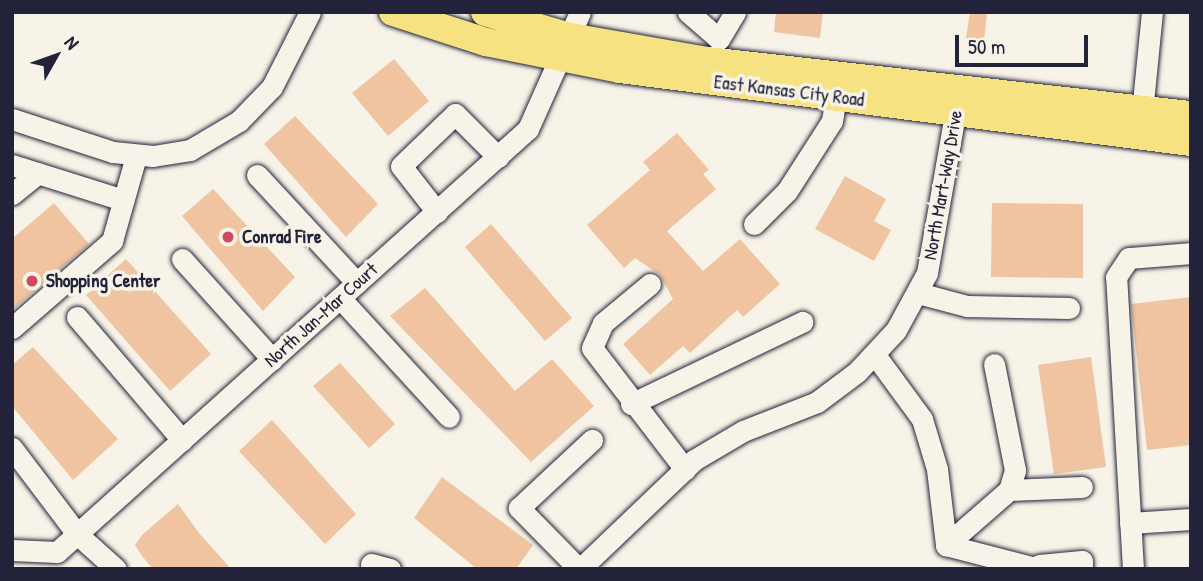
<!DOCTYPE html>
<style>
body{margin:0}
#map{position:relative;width:1203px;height:581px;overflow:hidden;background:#f7f3e8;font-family:"Patrick Hand",sans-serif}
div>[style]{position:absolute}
.building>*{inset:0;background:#f0c4a0}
.roads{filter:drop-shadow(0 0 2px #22223b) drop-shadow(0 0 2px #22223b)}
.minor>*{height:21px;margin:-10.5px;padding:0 10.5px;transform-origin:10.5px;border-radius:10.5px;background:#f7f3e8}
.major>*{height:28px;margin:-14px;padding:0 14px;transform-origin:14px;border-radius:14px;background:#f6e281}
.dots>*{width:19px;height:19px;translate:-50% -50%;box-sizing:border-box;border:4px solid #f7f3e8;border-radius:50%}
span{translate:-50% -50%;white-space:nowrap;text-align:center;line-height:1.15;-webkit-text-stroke:7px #f7f3e8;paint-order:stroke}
.street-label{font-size:19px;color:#22223b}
.poi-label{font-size:19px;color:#22223b;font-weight:700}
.left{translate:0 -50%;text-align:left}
.frame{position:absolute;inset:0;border:14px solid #22223b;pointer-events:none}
.north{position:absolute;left:21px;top:21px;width:70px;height:70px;-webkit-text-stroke:5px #f7f3e8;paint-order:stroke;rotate:50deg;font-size:19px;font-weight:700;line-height:28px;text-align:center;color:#22223b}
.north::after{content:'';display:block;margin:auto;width:24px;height:32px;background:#22223b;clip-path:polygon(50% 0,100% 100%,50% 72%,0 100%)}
.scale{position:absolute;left:955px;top:35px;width:133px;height:32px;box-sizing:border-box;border:4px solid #22223b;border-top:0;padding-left:9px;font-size:21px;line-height:24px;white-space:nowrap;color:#22223b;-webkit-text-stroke:5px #f7f3e8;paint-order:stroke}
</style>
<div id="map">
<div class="building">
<div style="clip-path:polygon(776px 12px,823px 12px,820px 38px,774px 32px)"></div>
<div style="clip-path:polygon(970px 12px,987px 12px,984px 41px,966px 38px)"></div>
<div style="clip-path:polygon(394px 59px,429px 101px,388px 136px,352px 93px)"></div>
<div style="clip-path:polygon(295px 116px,378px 204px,346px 237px,264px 144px)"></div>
<div style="clip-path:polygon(677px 133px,709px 170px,703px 174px,716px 189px,667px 231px,703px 271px,740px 239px,780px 284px,743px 317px,737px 310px,690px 353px,683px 346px,650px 375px,623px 344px,673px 299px,660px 275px,635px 258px,624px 268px,587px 225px,650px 170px,643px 162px)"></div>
<div style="clip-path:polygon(845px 176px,886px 199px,874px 221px,891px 230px,874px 261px,815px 229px)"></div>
<div style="clip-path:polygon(213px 189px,295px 277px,263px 311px,182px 216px)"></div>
<div style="clip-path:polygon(54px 203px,89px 244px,12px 310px,12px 239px)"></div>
<div style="clip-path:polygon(992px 203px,1083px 204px,1083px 278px,991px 277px)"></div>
<div style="clip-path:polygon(491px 224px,572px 318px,545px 341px,465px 247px)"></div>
<div style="clip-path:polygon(126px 259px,211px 354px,170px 391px,86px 295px)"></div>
<div style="clip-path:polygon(425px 288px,515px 391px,552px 359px,594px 406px,531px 462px,390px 316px)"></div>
<div style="clip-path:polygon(1191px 297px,1191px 445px,1147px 450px,1131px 304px)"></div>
<div style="clip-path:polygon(33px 347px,118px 439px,73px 480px,12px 406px,12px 365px)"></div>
<div style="clip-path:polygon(1091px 357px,1106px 467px,1054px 474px,1038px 365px)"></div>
<div style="clip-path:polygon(340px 363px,395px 424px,369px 448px,313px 386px)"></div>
<div style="clip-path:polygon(272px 420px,356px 514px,325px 544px,239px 451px)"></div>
<div style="clip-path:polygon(442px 477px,533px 545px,516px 569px,477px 569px,414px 518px)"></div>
<div style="clip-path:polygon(178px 504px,199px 533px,231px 569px,153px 569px,142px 556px,135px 545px,142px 535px)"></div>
</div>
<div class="roads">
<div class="minor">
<div style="left:688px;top:12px;width:41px;rotate:41.1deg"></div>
<div style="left:719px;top:39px;width:31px;rotate:-59deg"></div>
<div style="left:12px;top:119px;width:106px;rotate:18.1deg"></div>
<div style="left:113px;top:152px;width:40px;rotate:5.7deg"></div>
<div style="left:153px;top:156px;width:37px;rotate:-9deg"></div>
<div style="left:190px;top:150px;width:57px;rotate:-30.6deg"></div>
<div style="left:239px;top:121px;width:47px;rotate:-45.9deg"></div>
<div style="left:272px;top:87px;width:84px;rotate:-63.1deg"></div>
<div style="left:1141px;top:122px;width:111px;rotate:-84.3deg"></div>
<div style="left:12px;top:165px;width:116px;rotate:17.5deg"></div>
<div style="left:257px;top:175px;width:147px;rotate:47.2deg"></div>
<div style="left:12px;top:194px;width:33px;rotate:-39deg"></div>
<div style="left:437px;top:212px;width:58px;rotate:-128deg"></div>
<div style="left:401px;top:166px;width:75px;rotate:-43.9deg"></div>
<div style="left:455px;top:114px;width:61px;rotate:45deg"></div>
<div style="left:754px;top:224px;width:47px;rotate:-45deg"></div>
<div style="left:787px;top:191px;width:83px;rotate:-57.3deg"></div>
<div style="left:832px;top:121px;width:25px;rotate:-81deg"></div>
<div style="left:182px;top:259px;width:135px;rotate:48deg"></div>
<div style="left:650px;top:284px;width:61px;rotate:140.3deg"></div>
<div style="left:603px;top:323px;width:27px;rotate:114deg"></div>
<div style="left:592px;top:348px;width:153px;rotate:52.5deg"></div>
<div style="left:918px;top:293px;width:51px;rotate:14.9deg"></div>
<div style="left:967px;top:306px;width:102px;rotate:1.1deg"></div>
<div style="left:340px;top:298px;width:161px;rotate:47.5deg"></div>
<div style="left:77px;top:317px;width:162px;rotate:49.5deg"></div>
<div style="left:12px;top:328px;width:133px;rotate:-41deg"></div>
<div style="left:112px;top:241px;width:88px;rotate:-74.2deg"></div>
<div style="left:875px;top:355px;width:79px;rotate:53.7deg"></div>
<div style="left:922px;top:419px;width:52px;rotate:73.3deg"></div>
<div style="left:937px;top:469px;width:77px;rotate:83.2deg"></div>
<div style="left:631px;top:404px;width:190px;rotate:-25.6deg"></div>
<div style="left:12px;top:448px;width:108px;rotate:52.9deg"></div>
<div style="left:77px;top:534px;width:52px;rotate:41.9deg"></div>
<div style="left:1009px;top:490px;width:73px;rotate:-2.4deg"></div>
<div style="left:1130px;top:523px;width:61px;rotate:-3.8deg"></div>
<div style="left:946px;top:545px;width:84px;rotate:-41.1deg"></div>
<div style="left:1009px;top:490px;width:21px;rotate:-73deg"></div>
<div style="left:1015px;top:470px;width:108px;rotate:-101.2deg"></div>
<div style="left:946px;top:545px;width:96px;rotate:14.5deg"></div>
<div style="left:12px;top:550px;width:45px;rotate:2.5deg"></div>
<div style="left:57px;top:552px;width:633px;rotate:-41.93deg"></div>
<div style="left:528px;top:129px;width:128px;rotate:-66deg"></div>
<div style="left:371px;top:564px;width:20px;rotate:15deg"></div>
<div style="left:1039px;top:565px;width:43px;rotate:-5.3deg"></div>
<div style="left:1082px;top:561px;width:8px;rotate:90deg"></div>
<div style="left:579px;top:569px;width:86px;rotate:-134.5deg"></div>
<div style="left:519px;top:508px;width:100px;rotate:-43deg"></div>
<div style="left:580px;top:569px;width:158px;rotate:-43.7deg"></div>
<div style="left:694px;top:460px;width:57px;rotate:-30.6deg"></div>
<div style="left:743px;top:431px;width:79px;rotate:-21.4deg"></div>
<div style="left:817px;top:402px;width:50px;rotate:-36.9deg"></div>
<div style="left:857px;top:372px;width:57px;rotate:-47.1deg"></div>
<div style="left:896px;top:330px;width:65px;rotate:-61.5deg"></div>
<div style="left:927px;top:273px;width:179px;rotate:-80deg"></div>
<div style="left:1133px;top:569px;width:292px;rotate:-93.3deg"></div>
<div style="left:1116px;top:277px;width:23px;rotate:-56deg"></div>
<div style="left:1129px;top:258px;width:62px;rotate:-4.6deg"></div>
</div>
<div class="major">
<div style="left:393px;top:12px;width:98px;rotate:17.9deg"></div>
<div style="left:486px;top:42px;width:137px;rotate:11.4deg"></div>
<div style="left:620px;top:69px;width:576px;rotate:7.29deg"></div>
<div style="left:485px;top:12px;width:89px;rotate:16.4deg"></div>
<div style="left:570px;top:37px;width:140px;rotate:9.9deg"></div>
<div style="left:708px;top:61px;width:486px;rotate:6.4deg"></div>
</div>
</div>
<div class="dots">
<div style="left:228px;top:237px;background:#d1495b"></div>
<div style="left:32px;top:281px;background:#d1495b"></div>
</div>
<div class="street-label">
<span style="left:789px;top:91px;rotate:7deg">East Kansas City Road</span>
<span style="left:943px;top:185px;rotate:-80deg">North Mart-Way Drive</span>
<span style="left:321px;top:315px;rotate:-42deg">North Jan-Mar Court</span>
</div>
<div class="poi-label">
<span class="left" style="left:242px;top:237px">Conrad Fire</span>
<span class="left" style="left:46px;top:281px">Shopping Center</span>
</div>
<div class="frame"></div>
<div class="north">N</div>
<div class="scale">50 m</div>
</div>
